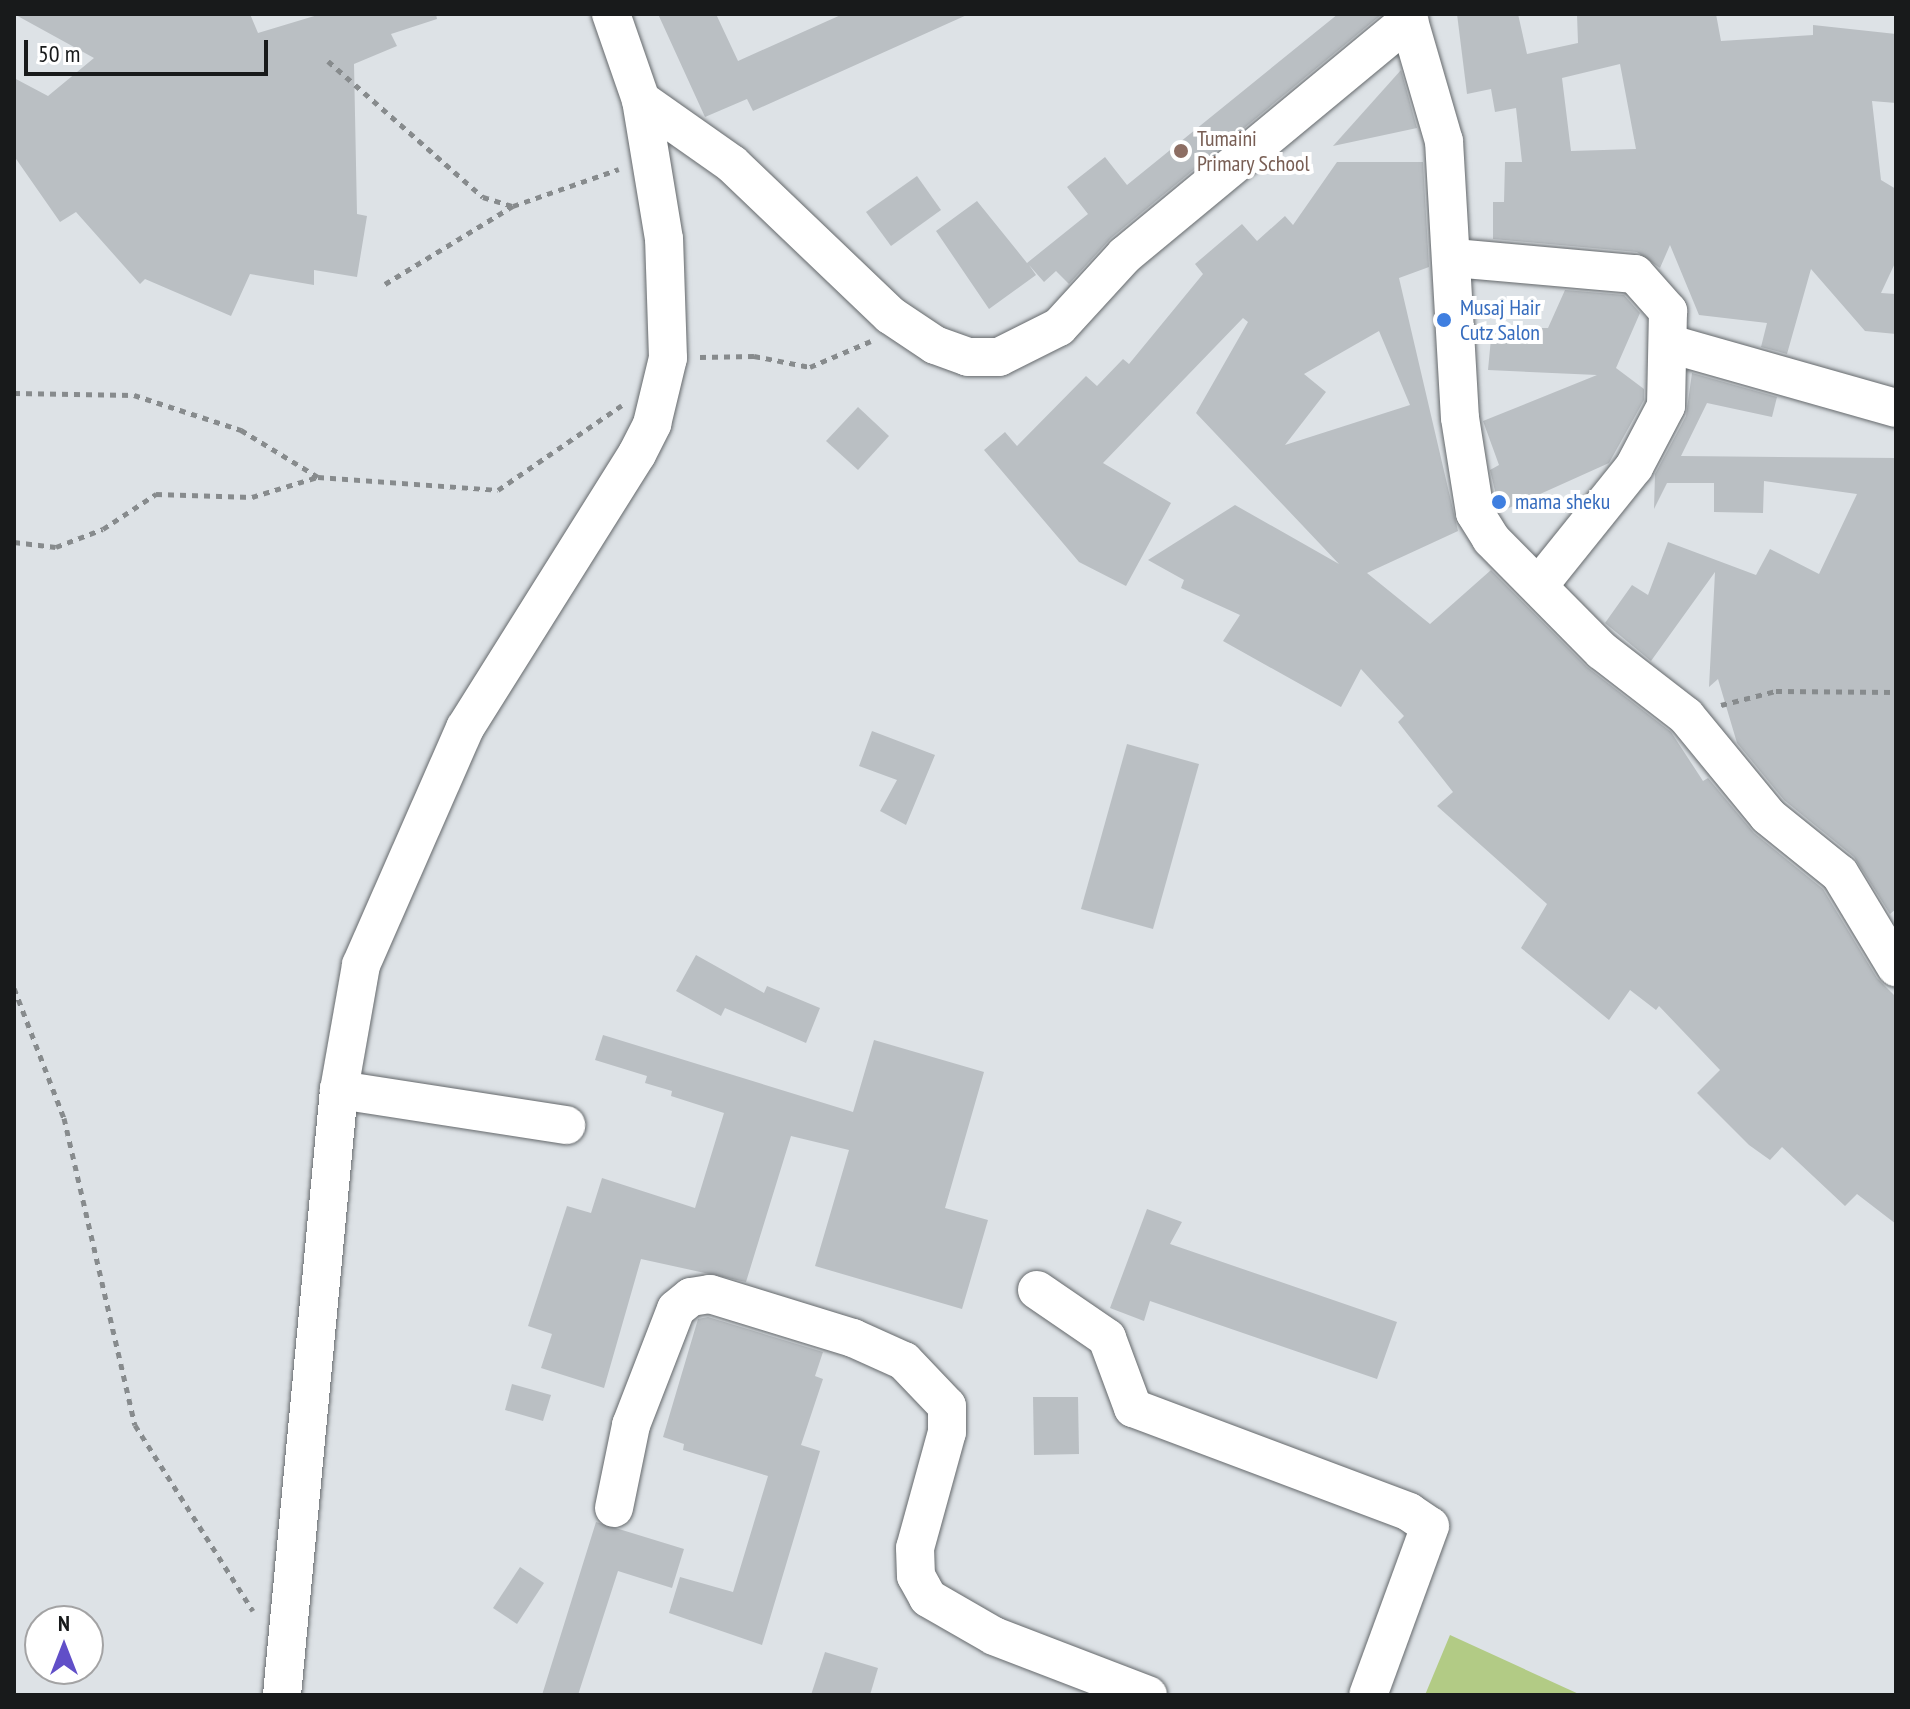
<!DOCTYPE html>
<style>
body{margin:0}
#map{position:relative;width:1910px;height:1709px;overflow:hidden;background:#dde2e6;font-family:"PT Sans Narrow",sans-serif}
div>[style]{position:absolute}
.green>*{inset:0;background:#b2cb85}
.building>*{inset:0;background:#babfc3}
.path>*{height:5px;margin-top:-2.5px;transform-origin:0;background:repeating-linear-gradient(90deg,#878b8d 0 6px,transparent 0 12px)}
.roads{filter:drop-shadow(0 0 2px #65696c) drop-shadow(0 0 2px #65696c)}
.minor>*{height:38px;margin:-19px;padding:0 19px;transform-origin:19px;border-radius:19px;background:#fff}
.dots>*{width:22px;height:22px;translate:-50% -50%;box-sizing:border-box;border:4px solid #fff;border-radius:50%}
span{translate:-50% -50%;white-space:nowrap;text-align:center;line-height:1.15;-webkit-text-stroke:8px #fff;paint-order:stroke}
.education-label{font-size:22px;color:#785e54}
.left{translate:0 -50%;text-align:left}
.shop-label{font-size:22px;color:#366cbe}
.frame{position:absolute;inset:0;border:16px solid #181a1b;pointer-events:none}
.north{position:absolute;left:24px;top:1605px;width:80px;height:80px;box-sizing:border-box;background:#fff;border:2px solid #a3a3a4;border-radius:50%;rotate:0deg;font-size:22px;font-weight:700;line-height:32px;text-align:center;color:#181a1b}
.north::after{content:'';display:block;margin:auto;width:28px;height:36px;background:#614fc8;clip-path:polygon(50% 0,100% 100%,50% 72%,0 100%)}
.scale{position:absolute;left:24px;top:40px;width:244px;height:36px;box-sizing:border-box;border:4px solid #181a1b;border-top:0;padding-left:10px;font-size:24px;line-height:28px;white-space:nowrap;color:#181a1b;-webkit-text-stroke:6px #fff;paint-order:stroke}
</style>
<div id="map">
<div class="green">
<div style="clip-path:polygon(1450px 1635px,1581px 1695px,1425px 1695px)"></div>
</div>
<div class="building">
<div style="clip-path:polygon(14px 14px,250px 14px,258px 33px,321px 14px,436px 14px,437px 19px,391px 34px,397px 46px,354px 64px,357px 214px,367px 216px,357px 277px,314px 270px,314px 285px,250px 274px,231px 316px,145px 279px,140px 284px,76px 212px,60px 222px,14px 156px,14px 78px,48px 96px,94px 58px)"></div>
<div style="clip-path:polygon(658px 14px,716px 14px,738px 61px,843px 14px,969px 14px,753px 111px,747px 99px,705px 117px)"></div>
<div style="clip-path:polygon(1338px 14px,1382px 14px,1111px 238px,1069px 284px,1056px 271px,1044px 282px,1029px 265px,1036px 275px,989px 309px,936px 231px,977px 201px,1027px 263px,1088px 214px,1067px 187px,1105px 157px,1127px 185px)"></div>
<div style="clip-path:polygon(evenodd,1457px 14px,1518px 14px,1527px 54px,1578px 43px,1577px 14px,1716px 14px,1721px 41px,1813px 35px,1813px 25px,1896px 34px,1896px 103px,1872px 101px,1881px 180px,1896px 189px,1896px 261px,1881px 293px,1896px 294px,1896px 334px,1865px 331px,1811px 269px,1787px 354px,1761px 347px,1767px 323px,1699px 315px,1670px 245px,1660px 268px,1637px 252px,1493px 239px,1493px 202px,1504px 202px,1505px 162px,1522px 162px,1516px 108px,1495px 112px,1491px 89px,1467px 94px,1457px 14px,1620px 64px,1636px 149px,1571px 151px,1562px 78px,1620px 64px)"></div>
<div style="clip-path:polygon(1401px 70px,1417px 128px,1333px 146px)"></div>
<div style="clip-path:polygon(evenodd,1337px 162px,1423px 162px,1429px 267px,1399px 278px,1458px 531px,1367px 573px,1430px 624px,1491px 570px,1587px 667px,1671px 732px,1703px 781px,1708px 778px,1754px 833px,1823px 889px,1877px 978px,1896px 997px,1896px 1224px,1857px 1194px,1845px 1206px,1782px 1147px,1770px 1160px,1749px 1145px,1697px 1093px,1720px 1070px,1659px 1006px,1656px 1010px,1630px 990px,1609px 1020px,1521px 948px,1547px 904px,1437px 806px,1453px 792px,1398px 722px,1404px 716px,1361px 669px,1341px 707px,1223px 641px,1240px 615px,1181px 588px,1184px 580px,1148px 560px,1235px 505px,1339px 564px,1196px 413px,1248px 322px,1243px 318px,1103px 463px,1171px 503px,1126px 586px,1079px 562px,984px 450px,1005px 432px,1017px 446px,1086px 376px,1097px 386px,1123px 359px,1129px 364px,1203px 274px,1195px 264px,1242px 224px,1257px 241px,1285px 216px,1293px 225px,1337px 162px,1379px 331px,1410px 405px,1285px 445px,1326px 392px,1304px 374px,1379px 331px)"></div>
<div style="clip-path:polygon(917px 176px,941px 210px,891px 246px,866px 212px)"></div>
<div style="clip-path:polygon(1565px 290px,1624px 295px,1640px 313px,1616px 368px,1644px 389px,1644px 400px,1609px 463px,1500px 512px,1490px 470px,1499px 465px,1483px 421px,1597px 375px,1488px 370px,1492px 328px,1548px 328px)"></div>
<div style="clip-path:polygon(1692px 373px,1777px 397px,1772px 417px,1707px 403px,1681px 456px,1896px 458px,1896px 909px,1890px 914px,1854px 857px,1784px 800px,1737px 743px,1718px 679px,1709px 687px,1715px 572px,1651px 661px,1605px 623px,1632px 585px,1648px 595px,1668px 542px,1756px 575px,1770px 549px,1819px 574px,1857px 494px,1764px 481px,1763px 513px,1714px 512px,1714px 483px,1667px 483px,1654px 509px,1655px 474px,1686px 416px)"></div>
<div style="clip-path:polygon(858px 407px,889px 436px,858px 470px,826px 441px)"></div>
<div style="clip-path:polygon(872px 731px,935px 755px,906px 825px,880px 811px,897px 780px,859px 766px)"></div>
<div style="clip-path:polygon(1127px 744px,1199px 764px,1153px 929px,1081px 909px)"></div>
<div style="clip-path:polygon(696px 955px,764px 993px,767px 986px,820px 1008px,806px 1043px,725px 1008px,721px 1016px,676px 991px)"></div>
<div style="clip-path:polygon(603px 1035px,853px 1112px,874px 1040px,984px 1072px,945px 1208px,988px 1220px,962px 1309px,815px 1266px,849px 1150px,791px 1136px,746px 1282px,641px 1259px,604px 1388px,541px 1368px,552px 1334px,528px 1326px,567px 1206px,591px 1213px,602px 1178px,695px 1208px,724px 1113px,671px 1096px,672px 1091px,645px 1083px,647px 1076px,595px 1060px)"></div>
<div style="clip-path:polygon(1147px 1209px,1182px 1222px,1170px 1244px,1397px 1322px,1377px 1379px,1150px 1301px,1144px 1321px,1110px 1308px)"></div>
<div style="clip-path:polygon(708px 1317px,823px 1352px,815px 1376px,823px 1379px,801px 1445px,820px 1451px,762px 1645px,669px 1613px,680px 1577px,733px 1592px,768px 1476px,683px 1450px,684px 1444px,663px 1437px,698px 1319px)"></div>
<div style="clip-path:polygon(512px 1384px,551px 1395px,543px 1421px,505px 1410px)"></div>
<div style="clip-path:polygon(1033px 1397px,1078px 1397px,1079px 1454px,1034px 1455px)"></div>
<div style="clip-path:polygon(596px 1522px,684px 1549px,672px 1588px,618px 1571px,578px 1695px,542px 1695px)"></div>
<div style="clip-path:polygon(520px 1567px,544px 1583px,517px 1624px,493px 1608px)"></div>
<div style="clip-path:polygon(825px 1652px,878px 1668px,870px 1695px,811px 1695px)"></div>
</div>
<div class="path">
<div style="left:328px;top:61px;width:206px;rotate:41.3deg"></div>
<div style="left:483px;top:197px;width:30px;rotate:17deg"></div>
<div style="left:385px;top:284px;width:150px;rotate:-31.4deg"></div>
<div style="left:513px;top:206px;width:112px;rotate:-19.2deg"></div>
<div style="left:700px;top:357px;width:54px;rotate:-1.1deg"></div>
<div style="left:754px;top:356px;width:57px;rotate:11.1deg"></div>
<div style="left:810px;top:367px;width:66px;rotate:-23.1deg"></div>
<div style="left:14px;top:393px;width:120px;rotate:1deg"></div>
<div style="left:134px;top:395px;width:113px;rotate:18.1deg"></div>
<div style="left:241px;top:430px;width:90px;rotate:31.4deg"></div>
<div style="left:14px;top:542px;width:42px;rotate:6.8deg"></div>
<div style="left:56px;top:547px;width:50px;rotate:-21deg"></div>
<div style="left:103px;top:529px;width:64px;rotate:-33.4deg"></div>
<div style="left:156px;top:494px;width:96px;rotate:1.8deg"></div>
<div style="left:252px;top:497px;width:69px;rotate:-16.9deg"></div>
<div style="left:318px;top:477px;width:180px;rotate:4.1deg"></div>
<div style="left:498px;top:490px;width:150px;rotate:-34.4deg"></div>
<div style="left:1721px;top:705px;width:57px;rotate:-14.3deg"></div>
<div style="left:1776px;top:691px;width:120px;rotate:0.5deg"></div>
<div style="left:14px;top:988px;width:139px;rotate:69deg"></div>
<div style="left:64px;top:1118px;width:315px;rotate:77deg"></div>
<div style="left:135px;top:1425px;width:220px;rotate:57.6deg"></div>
</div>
<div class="roads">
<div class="minor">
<div style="left:1407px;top:14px;width:132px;rotate:73.8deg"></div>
<div style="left:1444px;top:141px;width:277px;rotate:86.7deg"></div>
<div style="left:1460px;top:418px;width:96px;rotate:81deg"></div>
<div style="left:1475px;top:513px;width:31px;rotate:58deg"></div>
<div style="left:1491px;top:539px;width:158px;rotate:45.3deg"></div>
<div style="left:1602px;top:651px;width:106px;rotate:37.7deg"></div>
<div style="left:1686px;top:716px;width:129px;rotate:50.6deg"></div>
<div style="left:1768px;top:816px;width:92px;rotate:38.9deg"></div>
<div style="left:1840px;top:874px;width:109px;rotate:58.9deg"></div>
<div style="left:641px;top:100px;width:111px;rotate:35.1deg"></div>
<div style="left:732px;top:164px;width:219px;rotate:43.7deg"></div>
<div style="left:890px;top:315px;width:54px;rotate:33.7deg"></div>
<div style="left:935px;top:345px;width:35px;rotate:20deg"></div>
<div style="left:968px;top:357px;width:31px"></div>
<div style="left:999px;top:357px;width:67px;rotate:-26.6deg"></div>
<div style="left:1059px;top:327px;width:98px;rotate:-47.5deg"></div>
<div style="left:1125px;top:255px;width:369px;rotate:-39.6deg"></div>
<div style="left:1454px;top:258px;width:182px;rotate:5.1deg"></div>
<div style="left:1635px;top:274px;width:50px;rotate:48.3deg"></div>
<div style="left:1668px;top:311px;width:95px;rotate:91.2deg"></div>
<div style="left:1666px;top:406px;width:69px;rotate:117.7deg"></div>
<div style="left:1634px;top:467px;width:151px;rotate:128.8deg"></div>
<div style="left:1670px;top:344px;width:235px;rotate:15.8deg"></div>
<div style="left:339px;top:1090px;width:230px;rotate:8.8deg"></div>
<div style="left:1037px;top:1290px;width:85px;rotate:34.4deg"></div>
<div style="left:1107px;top:1338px;width:75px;rotate:69.6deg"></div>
<div style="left:1133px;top:1408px;width:295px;rotate:20.6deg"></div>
<div style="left:1409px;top:1512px;width:25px;rotate:34deg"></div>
<div style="left:1430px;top:1526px;width:180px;rotate:110.1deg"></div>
<div style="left:614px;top:1508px;width:85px;rotate:-78.4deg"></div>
<div style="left:631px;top:1425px;width:124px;rotate:-68.8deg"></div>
<div style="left:676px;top:1309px;width:19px;rotate:-39deg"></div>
<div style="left:691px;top:1297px;width:19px;rotate:-9deg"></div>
<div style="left:710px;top:1294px;width:150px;rotate:17.1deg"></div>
<div style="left:853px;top:1338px;width:56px;rotate:24.3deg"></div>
<div style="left:904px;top:1361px;width:62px;rotate:46.3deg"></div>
<div style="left:947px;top:1406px;width:26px;rotate:90deg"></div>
<div style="left:947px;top:1432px;width:120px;rotate:105.4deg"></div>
<div style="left:915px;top:1548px;width:28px;rotate:88deg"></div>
<div style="left:916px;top:1576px;width:25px;rotate:61deg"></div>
<div style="left:928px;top:1598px;width:76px;rotate:29.9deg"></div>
<div style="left:994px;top:1636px;width:165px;rotate:21deg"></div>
<div style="left:282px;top:1695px;width:608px;rotate:-84.62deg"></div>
<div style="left:339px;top:1090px;width:127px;rotate:-80deg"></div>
<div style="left:361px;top:965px;width:259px;rotate:-66.3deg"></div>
<div style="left:465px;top:728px;width:324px;rotate:-57.9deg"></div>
<div style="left:637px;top:454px;width:34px;rotate:-63deg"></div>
<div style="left:652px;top:424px;width:68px;rotate:-76.4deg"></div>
<div style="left:668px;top:358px;width:119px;rotate:-91.9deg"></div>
<div style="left:664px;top:239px;width:141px;rotate:-99.4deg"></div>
<div style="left:641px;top:100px;width:91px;rotate:-109.2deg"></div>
</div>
</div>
<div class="dots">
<div style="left:1181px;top:151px;background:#8d6e63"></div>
<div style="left:1444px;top:320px;background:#3f7fe0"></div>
<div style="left:1499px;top:502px;background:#3f7fe0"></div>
</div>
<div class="education-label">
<span class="left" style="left:1197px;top:151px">Tumaini<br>Primary School</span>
</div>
<div class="shop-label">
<span class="left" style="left:1460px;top:320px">Musaj Hair<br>Cutz Salon</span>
<span class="left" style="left:1515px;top:502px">mama sheku</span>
</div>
<div class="frame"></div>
<div class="north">N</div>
<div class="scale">50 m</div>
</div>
